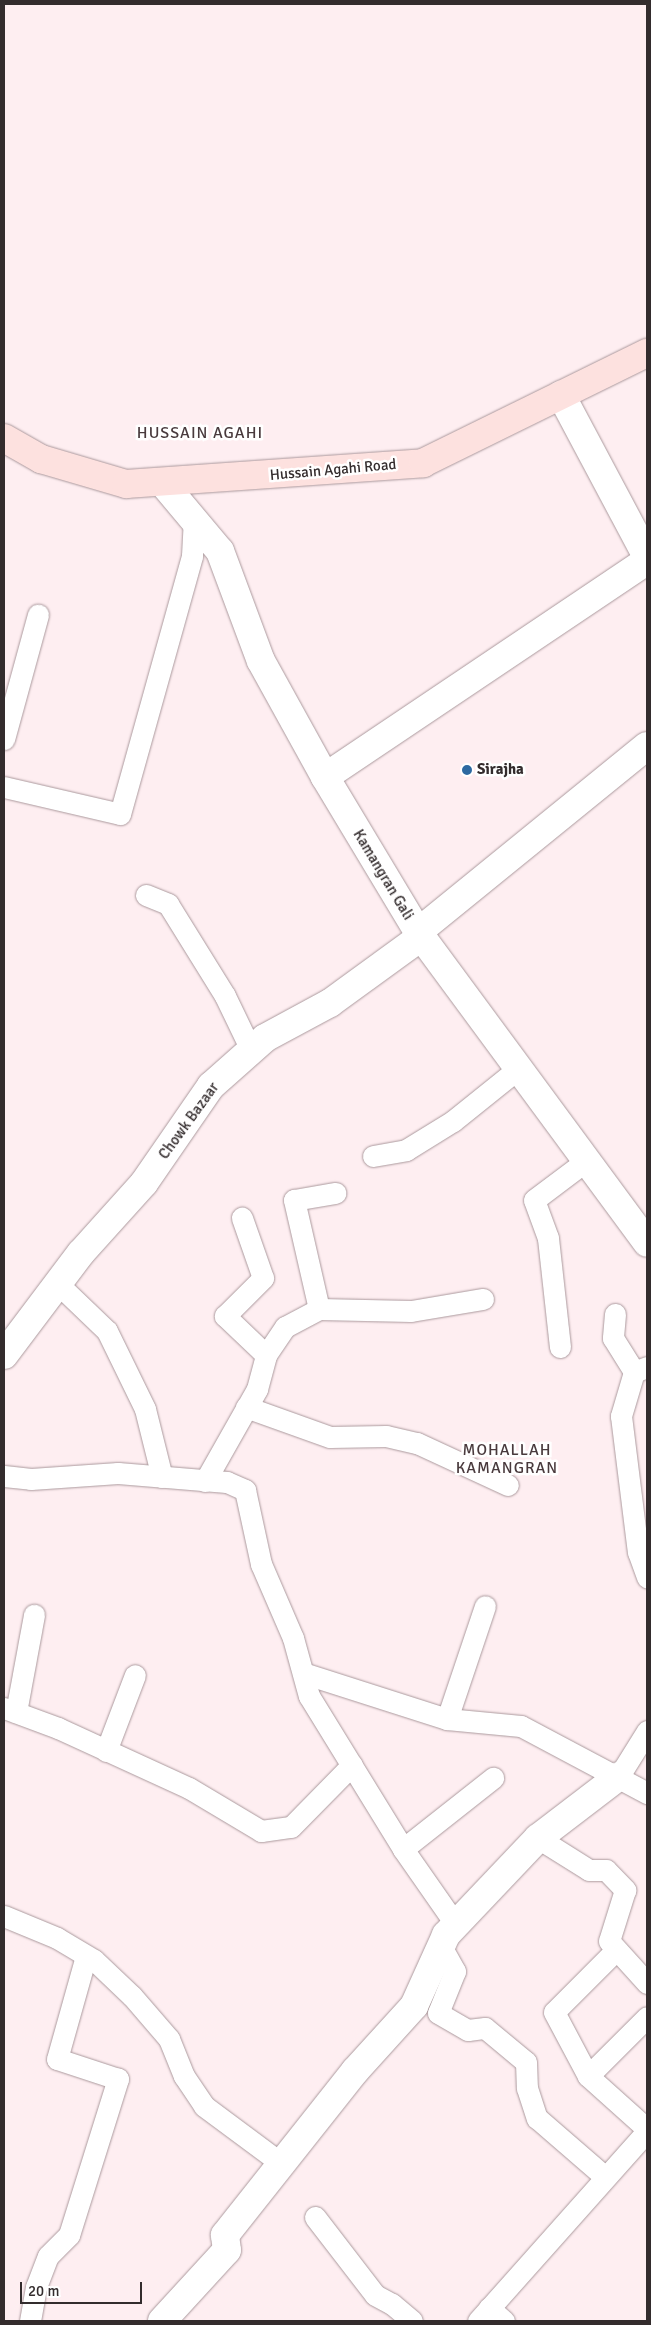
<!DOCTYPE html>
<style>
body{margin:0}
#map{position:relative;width:651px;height:2325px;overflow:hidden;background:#feeef1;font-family:Signika,sans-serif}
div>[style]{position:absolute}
.roads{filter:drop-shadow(0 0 1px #ab999d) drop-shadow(0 0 1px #ab999d)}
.lane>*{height:21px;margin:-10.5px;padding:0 10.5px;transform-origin:10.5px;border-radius:10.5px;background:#fff}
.street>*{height:28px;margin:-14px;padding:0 14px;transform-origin:14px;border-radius:14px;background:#fff}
.secondary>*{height:28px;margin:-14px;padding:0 14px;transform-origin:14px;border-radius:14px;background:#fde1df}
.dots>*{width:14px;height:14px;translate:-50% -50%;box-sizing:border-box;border:2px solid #fff;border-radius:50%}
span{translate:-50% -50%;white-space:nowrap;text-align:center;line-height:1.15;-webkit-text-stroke:5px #fff;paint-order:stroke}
.street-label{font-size:15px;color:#332c2d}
.poi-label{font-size:15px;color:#332c2d;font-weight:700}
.left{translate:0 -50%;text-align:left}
.neighbourhood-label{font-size:16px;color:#493a3d;letter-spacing:1px}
.frame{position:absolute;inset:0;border:5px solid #332c2d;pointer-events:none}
.scale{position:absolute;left:20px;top:2282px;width:122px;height:22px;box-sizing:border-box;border:2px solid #332c2d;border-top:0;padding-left:6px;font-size:15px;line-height:18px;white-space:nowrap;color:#332c2d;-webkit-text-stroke:4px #fff;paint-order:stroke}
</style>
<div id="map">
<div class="roads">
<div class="lane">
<div style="left:4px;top:739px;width:129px;rotate:-74.7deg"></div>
<div style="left:4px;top:787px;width:119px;rotate:13.1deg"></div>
<div style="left:120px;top:814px;width:268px;rotate:-74.4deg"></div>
<div style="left:192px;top:556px;width:35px;rotate:-87deg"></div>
<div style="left:146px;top:895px;width:24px;rotate:22deg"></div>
<div style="left:168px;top:904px;width:108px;rotate:58.2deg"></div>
<div style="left:225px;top:996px;width:60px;rotate:64.3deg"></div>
<div style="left:373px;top:1156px;width:34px;rotate:-10deg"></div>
<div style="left:406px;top:1150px;width:55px;rotate:-31.7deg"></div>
<div style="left:453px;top:1121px;width:85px;rotate:-38.8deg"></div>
<div style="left:57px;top:1283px;width:69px;rotate:43.8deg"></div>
<div style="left:107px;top:1331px;width:87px;rotate:64deg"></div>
<div style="left:145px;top:1409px;width:70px;rotate:76deg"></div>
<div style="left:319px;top:1309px;width:112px;rotate:-102.9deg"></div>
<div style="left:294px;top:1200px;width:42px;rotate:-9.7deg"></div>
<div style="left:615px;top:1314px;width:24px;rotate:95deg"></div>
<div style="left:613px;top:1338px;width:40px;rotate:58deg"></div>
<div style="left:560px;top:1347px;width:110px;rotate:-96.3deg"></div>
<div style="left:548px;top:1238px;width:40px;rotate:-110.2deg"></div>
<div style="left:534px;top:1200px;width:66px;rotate:-37deg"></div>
<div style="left:266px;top:1355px;width:34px;rotate:-56deg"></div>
<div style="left:285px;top:1327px;width:38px;rotate:-28deg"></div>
<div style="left:319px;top:1309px;width:92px;rotate:1.2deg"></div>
<div style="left:411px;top:1311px;width:73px;rotate:-9.5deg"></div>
<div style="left:647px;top:1367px;width:14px;rotate:159deg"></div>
<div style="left:634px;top:1372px;width:46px;rotate:106.5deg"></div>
<div style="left:621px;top:1416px;width:137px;rotate:82.9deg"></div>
<div style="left:638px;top:1552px;width:27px;rotate:70deg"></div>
<div style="left:246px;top:1407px;width:89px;rotate:19.7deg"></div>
<div style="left:330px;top:1437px;width:56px;rotate:-1deg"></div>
<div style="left:386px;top:1436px;width:32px;rotate:13deg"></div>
<div style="left:417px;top:1443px;width:100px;rotate:24.8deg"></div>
<div style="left:4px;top:1476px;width:27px;rotate:6deg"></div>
<div style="left:31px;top:1479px;width:87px;rotate:-3.9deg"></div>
<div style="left:118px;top:1473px;width:109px;rotate:4.7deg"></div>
<div style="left:227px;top:1482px;width:20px;rotate:24deg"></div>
<div style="left:245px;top:1490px;width:76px;rotate:77.8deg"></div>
<div style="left:261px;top:1564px;width:81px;rotate:66.6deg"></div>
<div style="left:293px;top:1638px;width:60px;rotate:74.6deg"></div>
<div style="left:309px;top:1696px;width:180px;rotate:58.4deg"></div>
<div style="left:403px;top:1849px;width:93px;rotate:55.1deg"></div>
<div style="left:205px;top:1481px;width:106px;rotate:-60.5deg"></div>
<div style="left:257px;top:1389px;width:35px;rotate:-75deg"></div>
<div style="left:266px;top:1355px;width:57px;rotate:-136.4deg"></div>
<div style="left:225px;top:1316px;width:54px;rotate:-45deg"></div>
<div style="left:263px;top:1278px;width:64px;rotate:-109.3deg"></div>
<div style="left:303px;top:1673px;width:151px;rotate:17.7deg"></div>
<div style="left:447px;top:1719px;width:74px;rotate:5.4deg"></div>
<div style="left:521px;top:1726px;width:143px;rotate:28deg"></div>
<div style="left:4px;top:1708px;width:58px;rotate:20.3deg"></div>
<div style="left:58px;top:1728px;width:144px;rotate:24.6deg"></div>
<div style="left:189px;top:1788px;width:84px;rotate:30.8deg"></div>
<div style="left:261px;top:1831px;width:30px;rotate:-8deg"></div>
<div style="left:291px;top:1827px;width:87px;rotate:-45.5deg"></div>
<div style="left:16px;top:1712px;width:99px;rotate:-79.5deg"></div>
<div style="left:447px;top:1719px;width:119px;rotate:-71.4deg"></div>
<div style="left:106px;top:1751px;width:81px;rotate:-69.1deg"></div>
<div style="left:619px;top:1776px;width:53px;rotate:-58.1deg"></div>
<div style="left:538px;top:1838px;width:60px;rotate:32.1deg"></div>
<div style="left:589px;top:1870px;width:17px"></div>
<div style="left:606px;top:1870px;width:28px;rotate:46deg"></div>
<div style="left:625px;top:1890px;width:53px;rotate:107.4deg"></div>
<div style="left:609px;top:1941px;width:57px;rotate:47.9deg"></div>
<div style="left:403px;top:1849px;width:115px;rotate:-38.3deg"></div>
<div style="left:4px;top:1916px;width:57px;rotate:22.5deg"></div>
<div style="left:57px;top:1938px;width:43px;rotate:30.7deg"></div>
<div style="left:94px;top:1960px;width:52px;rotate:43.5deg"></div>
<div style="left:132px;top:1996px;width:57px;rotate:49.3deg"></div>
<div style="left:169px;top:2039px;width:40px;rotate:68deg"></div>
<div style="left:184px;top:2076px;width:36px;rotate:56deg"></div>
<div style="left:204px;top:2106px;width:97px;rotate:36.6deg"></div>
<div style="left:441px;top:1946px;width:29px;rotate:61deg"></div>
<div style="left:455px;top:1971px;width:45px;rotate:112deg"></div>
<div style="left:438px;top:2013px;width:34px;rotate:30deg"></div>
<div style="left:468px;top:2030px;width:17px;rotate:-7deg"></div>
<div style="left:485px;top:2028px;width:53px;rotate:39.7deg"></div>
<div style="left:526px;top:2062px;width:26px;rotate:88deg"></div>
<div style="left:527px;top:2088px;width:32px;rotate:72deg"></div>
<div style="left:537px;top:2118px;width:89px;rotate:40.9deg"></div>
<div style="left:615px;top:1951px;width:86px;rotate:135deg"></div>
<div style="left:554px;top:2012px;width:72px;rotate:62deg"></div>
<div style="left:588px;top:2076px;width:79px;rotate:41.9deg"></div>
<div style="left:588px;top:2076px;width:83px;rotate:-45deg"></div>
<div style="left:315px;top:2217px;width:98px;rotate:52.4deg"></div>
<div style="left:375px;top:2295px;width:19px;rotate:28deg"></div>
<div style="left:392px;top:2304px;width:26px;rotate:40deg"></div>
<div style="left:489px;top:2308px;width:20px;rotate:41deg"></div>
<div style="left:30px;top:2321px;width:35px;rotate:-80deg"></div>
<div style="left:36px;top:2287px;width:33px;rotate:-69deg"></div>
<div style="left:48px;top:2256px;width:30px;rotate:-45deg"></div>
<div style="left:69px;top:2235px;width:164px;rotate:-72.6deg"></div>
<div style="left:118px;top:2079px;width:64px;rotate:-161.8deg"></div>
<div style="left:57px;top:2059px;width:107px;rotate:-74.3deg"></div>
<div style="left:478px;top:2321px;width:254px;rotate:-48.3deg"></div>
</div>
<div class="street">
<div style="left:561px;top:395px;width:183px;rotate:62deg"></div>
<div style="left:162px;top:482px;width:90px;rotate:50deg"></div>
<div style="left:220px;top:551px;width:117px;rotate:69.6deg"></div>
<div style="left:261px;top:661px;width:132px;rotate:61.1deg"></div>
<div style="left:325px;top:777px;width:181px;rotate:59deg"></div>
<div style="left:418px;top:932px;width:386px;rotate:53.6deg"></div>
<div style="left:325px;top:777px;width:388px;rotate:-33.9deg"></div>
<div style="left:418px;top:932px;width:295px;rotate:-39.1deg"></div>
<div style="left:4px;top:1355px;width:128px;rotate:-53deg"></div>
<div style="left:81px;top:1253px;width:94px;rotate:-48deg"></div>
<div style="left:144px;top:1183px;width:118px;rotate:-55.4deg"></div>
<div style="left:211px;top:1086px;width:72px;rotate:-41.6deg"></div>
<div style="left:265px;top:1038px;width:74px;rotate:-28.3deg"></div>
<div style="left:330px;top:1003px;width:112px;rotate:-36deg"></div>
<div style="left:162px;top:2321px;width:96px;rotate:-47.5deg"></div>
<div style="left:227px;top:2250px;width:15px;rotate:-98deg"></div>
<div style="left:225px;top:2235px;width:209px;rotate:-51.6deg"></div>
<div style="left:355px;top:2071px;width:88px;rotate:-47.8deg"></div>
<div style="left:414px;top:2006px;width:78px;rotate:-65.7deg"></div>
<div style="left:446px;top:1935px;width:134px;rotate:-46.5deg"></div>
<div style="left:538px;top:1838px;width:102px;rotate:-37.4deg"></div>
</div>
<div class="secondary">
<div style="left:4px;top:438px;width:43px;rotate:29.6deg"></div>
<div style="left:41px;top:459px;width:89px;rotate:16.4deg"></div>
<div style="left:126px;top:484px;width:298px;rotate:-4deg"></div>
<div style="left:423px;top:463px;width:250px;rotate:-26.2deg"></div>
</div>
</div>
<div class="dots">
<div style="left:467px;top:770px;background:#2d69a1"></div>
</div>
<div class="street-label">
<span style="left:333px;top:470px;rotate:-5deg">Hussain Agahi Road</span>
<span style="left:383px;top:875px;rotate:59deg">Kamangran Gali</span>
<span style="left:189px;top:1121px;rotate:-54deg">Chowk Bazaar</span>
</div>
<div class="poi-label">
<span class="left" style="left:477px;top:770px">Sirajha</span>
</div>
<div class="neighbourhood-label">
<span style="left:200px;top:433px">HUSSAIN AGAHI</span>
<span style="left:507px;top:1459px">MOHALLAH<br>KAMANGRAN</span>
</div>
<div class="frame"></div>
<div class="scale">20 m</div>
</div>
